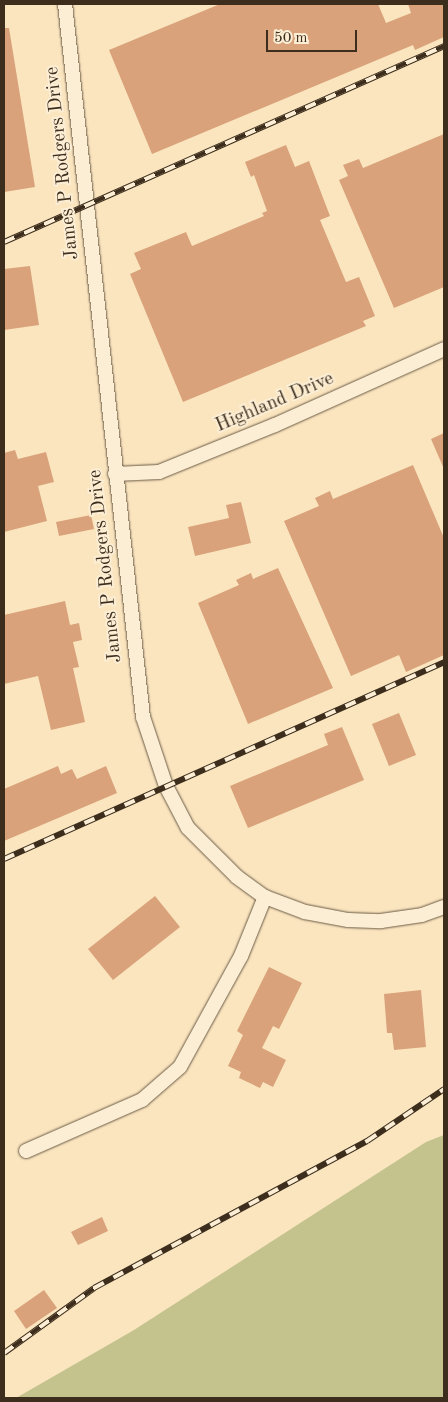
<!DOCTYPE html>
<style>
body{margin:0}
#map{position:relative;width:448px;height:1402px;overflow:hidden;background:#fae5bf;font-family:"Old Standard TT",serif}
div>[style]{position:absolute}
.green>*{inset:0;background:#c4c38e}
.building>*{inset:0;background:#d9a27a}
.roads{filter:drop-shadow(0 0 1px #6c5b45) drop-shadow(0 0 1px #6c5b45)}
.minor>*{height:14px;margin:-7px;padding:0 7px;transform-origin:7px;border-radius:7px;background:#fceed5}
.rail>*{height:5.5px;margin-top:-2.75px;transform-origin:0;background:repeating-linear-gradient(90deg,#fceed5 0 11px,#3c2d1c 0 22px);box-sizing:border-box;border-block:1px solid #3c2d1c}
span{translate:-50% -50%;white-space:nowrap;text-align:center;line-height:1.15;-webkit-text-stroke:4px #fceed5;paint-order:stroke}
.street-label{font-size:19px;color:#3c2d1c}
.frame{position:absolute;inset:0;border:5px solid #3c2d1c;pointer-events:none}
.scale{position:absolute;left:266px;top:30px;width:91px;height:22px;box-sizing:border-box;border:2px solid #3c2d1c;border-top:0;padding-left:6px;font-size:15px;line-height:18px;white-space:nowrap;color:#3c2d1c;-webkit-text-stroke:4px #fceed5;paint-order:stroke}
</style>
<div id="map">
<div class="green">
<div style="clip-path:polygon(444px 1135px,444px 1398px,16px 1398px,134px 1330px,426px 1142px)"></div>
</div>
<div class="building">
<div style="clip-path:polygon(220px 4px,378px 4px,386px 23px,411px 13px,408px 4px,444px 4px,444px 37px,415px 50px,413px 45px,152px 154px,109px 50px)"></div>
<div style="clip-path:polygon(4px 28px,9px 28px,35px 187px,4px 192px)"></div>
<div style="clip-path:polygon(444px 134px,444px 287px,394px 308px,339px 180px,348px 176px,343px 165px,359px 159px,363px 168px)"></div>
<div style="clip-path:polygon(286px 145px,295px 167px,309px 161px,330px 216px,320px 220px,346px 282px,359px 277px,375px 316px,363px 321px,366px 326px,183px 402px,130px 274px,141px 269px,134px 253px,186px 232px,192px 246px,264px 216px,262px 213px,267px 211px,254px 175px,251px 177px,245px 162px)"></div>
<div style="clip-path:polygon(30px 266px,39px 325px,4px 330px,4px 269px)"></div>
<div style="clip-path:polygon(444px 433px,444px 469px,431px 439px)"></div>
<div style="clip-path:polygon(15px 450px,18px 459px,46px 452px,54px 482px,38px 486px,47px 521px,4px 532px,4px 453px)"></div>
<div style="clip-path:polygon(413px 465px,444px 538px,444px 655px,406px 672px,399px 655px,351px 676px,284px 521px,319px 506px,315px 498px,330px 491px,333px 499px)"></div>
<div style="clip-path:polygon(241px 502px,251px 543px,195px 556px,188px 527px,229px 518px,226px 505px)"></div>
<div style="clip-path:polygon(91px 515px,94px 529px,59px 536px,56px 522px)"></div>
<div style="clip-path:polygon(278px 568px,333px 688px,248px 724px,198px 603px,239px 585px,236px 580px,251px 573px,253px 579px)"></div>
<div style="clip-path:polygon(65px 601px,70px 625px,79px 623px,82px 640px,73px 642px,79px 667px,73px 668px,85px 722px,51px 730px,38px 676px,4px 684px,4px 615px)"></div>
<div style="clip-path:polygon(399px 713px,416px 755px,389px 766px,372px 724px)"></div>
<div style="clip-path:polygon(342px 727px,364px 780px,248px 828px,230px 786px,328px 745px,324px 734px)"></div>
<div style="clip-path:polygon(58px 766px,61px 774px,72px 769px,77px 779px,106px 766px,117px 793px,4px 841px,4px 789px)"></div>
<div style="clip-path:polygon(155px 896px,180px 927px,113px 980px,88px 949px)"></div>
<div style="clip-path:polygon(269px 967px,302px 983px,279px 1029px,273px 1026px,262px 1048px,286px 1060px,273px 1087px,263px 1082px,260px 1088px,239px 1078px,241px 1072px,228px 1066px,243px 1035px,237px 1031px)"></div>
<div style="clip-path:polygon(421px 990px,426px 1047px,394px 1050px,392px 1033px,387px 1033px,384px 994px)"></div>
<div style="clip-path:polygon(102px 1217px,108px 1231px,78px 1245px,71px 1232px)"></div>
<div style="clip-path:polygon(44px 1290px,57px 1308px,26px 1329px,14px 1311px)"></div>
</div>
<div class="roads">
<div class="minor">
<div style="left:65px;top:4px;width:717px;rotate:83.76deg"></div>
<div style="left:143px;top:717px;width:73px;rotate:71.6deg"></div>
<div style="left:166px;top:786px;width:47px;rotate:62.4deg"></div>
<div style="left:188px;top:828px;width:69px;rotate:45deg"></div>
<div style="left:237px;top:877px;width:34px;rotate:36deg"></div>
<div style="left:265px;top:897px;width:43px;rotate:20.6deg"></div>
<div style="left:305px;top:912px;width:44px;rotate:10.5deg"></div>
<div style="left:348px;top:920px;width:33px;rotate:2deg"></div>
<div style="left:381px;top:921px;width:41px;rotate:-8.3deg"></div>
<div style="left:422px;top:915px;width:23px;rotate:-20deg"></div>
<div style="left:115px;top:474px;width:44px;rotate:-2.6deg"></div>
<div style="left:159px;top:472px;width:125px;rotate:-22.1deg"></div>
<div style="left:275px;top:425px;width:185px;rotate:-24.2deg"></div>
<div style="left:26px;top:1151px;width:127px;rotate:-23.7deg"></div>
<div style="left:142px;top:1100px;width:50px;rotate:-41deg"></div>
<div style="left:180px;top:1067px;width:127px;rotate:-61.2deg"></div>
<div style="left:241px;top:956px;width:64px;rotate:-67.9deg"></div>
</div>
</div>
<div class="rail">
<div style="left:4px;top:242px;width:482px;rotate:-24deg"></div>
<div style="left:4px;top:859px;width:482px;rotate:-24.1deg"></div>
<div style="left:4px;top:1353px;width:111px;rotate:-35.8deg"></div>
<div style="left:94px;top:1288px;width:310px;rotate:-28.3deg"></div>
<div style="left:367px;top:1141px;width:93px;rotate:-34deg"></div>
</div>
<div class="street-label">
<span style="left:63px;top:163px;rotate:-96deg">James P Rodgers Drive</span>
<span style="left:275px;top:403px;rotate:-23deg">Highland Drive</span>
<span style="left:106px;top:566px;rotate:-96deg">James P Rodgers Drive</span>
</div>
<div class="frame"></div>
<div class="scale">50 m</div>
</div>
